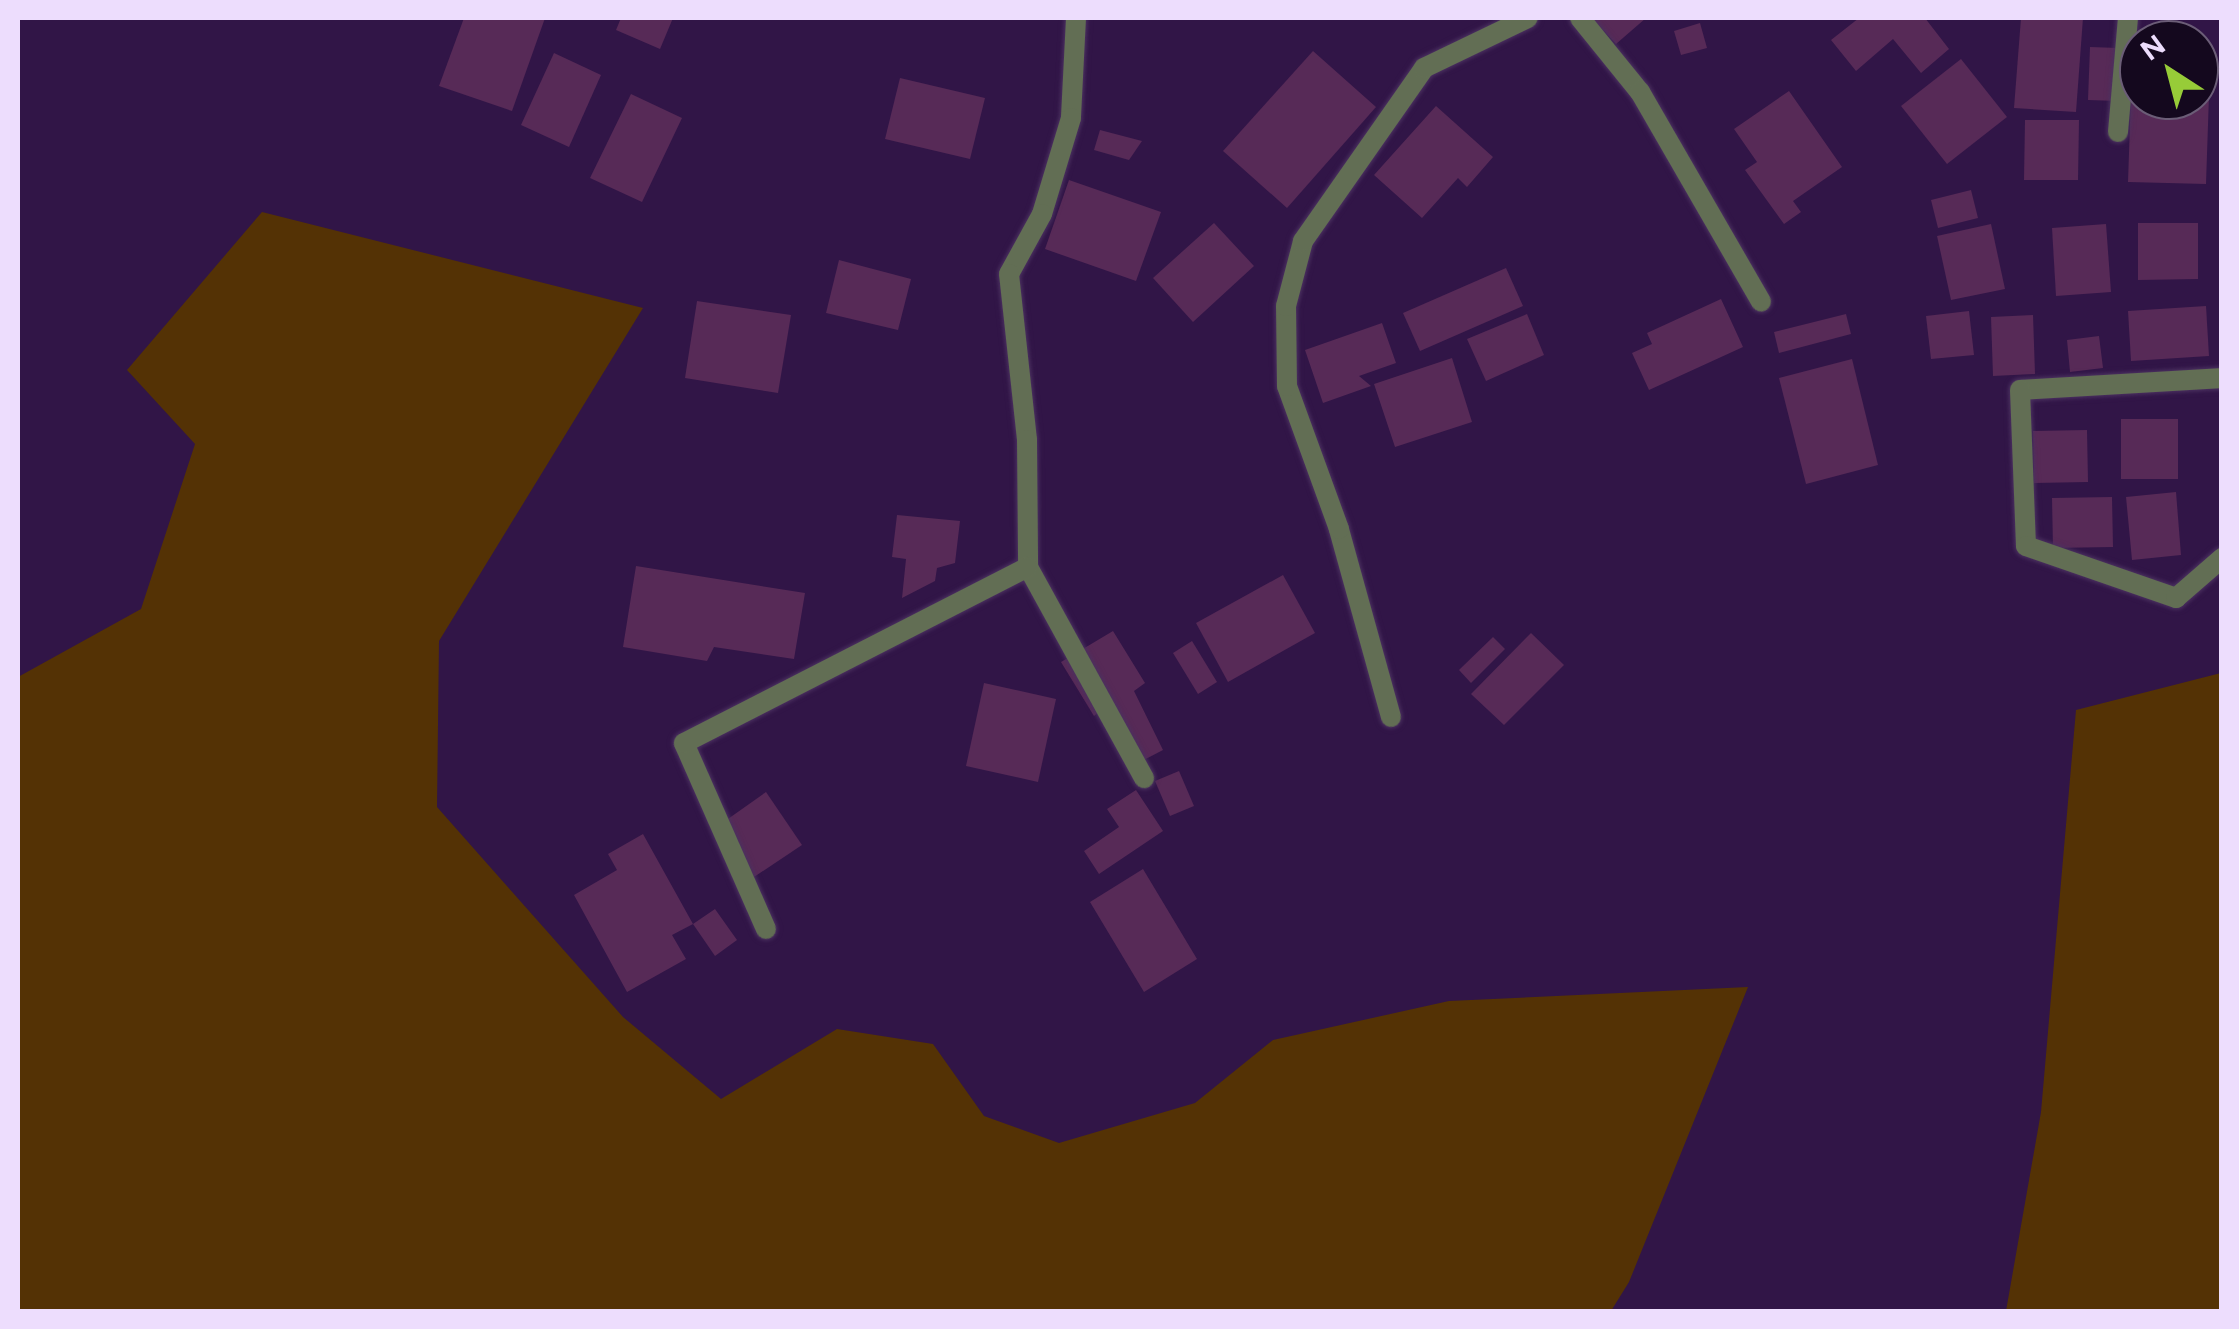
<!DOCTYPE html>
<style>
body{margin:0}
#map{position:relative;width:2239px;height:1329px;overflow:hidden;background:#311547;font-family:Figtree,sans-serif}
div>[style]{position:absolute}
.green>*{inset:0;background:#543205}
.building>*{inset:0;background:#572a57}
.roads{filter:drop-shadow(0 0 2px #4b3160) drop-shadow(0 0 2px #4b3160)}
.street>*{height:20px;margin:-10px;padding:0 10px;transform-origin:10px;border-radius:10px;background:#626e54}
span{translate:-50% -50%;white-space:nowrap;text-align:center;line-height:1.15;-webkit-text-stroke:10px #14081e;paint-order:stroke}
.frame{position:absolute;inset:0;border:20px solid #edddfd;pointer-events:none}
.north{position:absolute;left:2119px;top:20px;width:100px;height:100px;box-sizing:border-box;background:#14081e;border:2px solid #6b5d77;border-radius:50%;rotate:324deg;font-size:28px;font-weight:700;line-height:40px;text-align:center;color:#edddfd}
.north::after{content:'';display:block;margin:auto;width:35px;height:45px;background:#97cc38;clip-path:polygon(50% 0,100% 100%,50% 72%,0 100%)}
</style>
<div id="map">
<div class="green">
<div style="clip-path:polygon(262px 212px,643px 308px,439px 641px,437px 807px,623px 1017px,721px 1099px,837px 1029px,933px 1044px,984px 1116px,1059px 1143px,1195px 1103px,1273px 1040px,1449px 1001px,1748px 987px,1629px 1282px,1611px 1311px,18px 1311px,18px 677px,141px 609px,195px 444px,127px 370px)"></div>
<div style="clip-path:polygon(2221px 673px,2221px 1311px,2006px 1311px,2041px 1112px,2076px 710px)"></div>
</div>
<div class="building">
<div style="clip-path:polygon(464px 18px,545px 18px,512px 111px,439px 86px)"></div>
<div style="clip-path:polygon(621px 18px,673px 18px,660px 49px,616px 30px)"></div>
<div style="clip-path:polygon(1592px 18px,1646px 18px,1616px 44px)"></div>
<div style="clip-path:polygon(1859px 18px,1925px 18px,1949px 49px,1921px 73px,1893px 39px,1856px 71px,1831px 40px)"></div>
<div style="clip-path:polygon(2021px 18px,2083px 18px,2076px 112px,2014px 108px)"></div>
<div style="clip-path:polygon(1700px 23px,1707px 48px,1681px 55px,1674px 31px)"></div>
<div style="clip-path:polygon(2090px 47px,2119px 48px,2117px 101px,2088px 100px)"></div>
<div style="clip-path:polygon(1313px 51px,1376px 107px,1287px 208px,1223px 151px)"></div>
<div style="clip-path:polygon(554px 53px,601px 75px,569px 147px,521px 125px)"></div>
<div style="clip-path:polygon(1961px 59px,2007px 117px,1947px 164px,1901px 106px)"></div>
<div style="clip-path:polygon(2132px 64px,2139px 64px,2139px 100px,2199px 100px,2199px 65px,2210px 66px,2206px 184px,2128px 182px)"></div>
<div style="clip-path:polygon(900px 78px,985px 98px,970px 159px,885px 139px)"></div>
<div style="clip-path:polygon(1789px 91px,1842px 167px,1793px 201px,1801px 212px,1784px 224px,1745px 170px,1757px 162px,1734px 129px)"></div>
<div style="clip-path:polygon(631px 94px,682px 118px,642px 202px,590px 178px)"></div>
<div style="clip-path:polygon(1436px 106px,1493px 157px,1467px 187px,1458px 178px,1422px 218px,1374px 175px)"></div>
<div style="clip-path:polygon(2025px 120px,2079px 120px,2078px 180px,2024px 180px)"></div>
<div style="clip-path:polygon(1100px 130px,1142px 141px,1129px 160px,1094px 150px)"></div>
<div style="clip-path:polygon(1069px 180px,1161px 212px,1136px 281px,1045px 249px)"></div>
<div style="clip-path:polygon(1971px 190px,1978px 218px,1938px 228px,1931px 200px)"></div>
<div style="clip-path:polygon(1214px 223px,1254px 266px,1193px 322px,1153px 278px)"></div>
<div style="clip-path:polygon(2138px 223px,2198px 223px,2198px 279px,2138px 280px)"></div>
<div style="clip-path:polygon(1991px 224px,2005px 289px,1951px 300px,1937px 236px)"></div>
<div style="clip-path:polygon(2106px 224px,2111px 292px,2056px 296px,2052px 228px)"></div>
<div style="clip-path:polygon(839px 260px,911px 279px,898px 330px,826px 313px)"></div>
<div style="clip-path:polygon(1506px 268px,1523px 306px,1420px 351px,1403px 313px)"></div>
<div style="clip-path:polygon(1721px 299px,1743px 347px,1649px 390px,1632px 353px,1652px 344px,1647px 333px)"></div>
<div style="clip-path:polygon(697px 301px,791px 315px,778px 393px,685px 378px)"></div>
<div style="clip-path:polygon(2206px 306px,2209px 356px,2131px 361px,2128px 311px)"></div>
<div style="clip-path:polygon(1969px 311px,1974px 355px,1931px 359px,1926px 316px)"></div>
<div style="clip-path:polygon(1527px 314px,1544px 355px,1486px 381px,1467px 339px)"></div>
<div style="clip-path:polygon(1846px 314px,1851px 334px,1779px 353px,1774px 332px)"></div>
<div style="clip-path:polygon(2033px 315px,2035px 374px,1993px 376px,1991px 317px)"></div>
<div style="clip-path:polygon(1382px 323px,1396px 363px,1359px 376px,1371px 386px,1323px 403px,1305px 350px)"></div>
<div style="clip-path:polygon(2099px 336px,2103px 368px,2070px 372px,2067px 340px)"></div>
<div style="clip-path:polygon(1452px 358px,1472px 422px,1395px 447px,1374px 384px)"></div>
<div style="clip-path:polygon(1852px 359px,1878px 465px,1806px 484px,1779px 378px)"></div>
<div style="clip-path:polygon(2121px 419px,2178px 419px,2178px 479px,2121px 479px)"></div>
<div style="clip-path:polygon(2087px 430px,2088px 482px,2034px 483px,2033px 431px)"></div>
<div style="clip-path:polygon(2176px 492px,2181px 555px,2132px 560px,2126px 497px)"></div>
<div style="clip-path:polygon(2112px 497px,2113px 547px,2053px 548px,2052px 498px)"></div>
<div style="clip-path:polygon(897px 515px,960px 521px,955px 563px,937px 568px,935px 581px,902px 598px,906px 559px,892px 557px)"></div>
<div style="clip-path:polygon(636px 566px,805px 593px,794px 659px,714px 647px,707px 661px,623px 647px)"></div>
<div style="clip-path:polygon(1283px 575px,1315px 633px,1228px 682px,1196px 623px)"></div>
<div style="clip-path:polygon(1113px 631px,1145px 683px,1134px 691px,1163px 750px,1138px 763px,1109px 703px,1094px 716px,1061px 662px)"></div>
<div style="clip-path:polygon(1531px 633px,1564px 665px,1504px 725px,1471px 694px)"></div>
<div style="clip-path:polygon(1493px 637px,1505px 649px,1471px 683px,1459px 670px)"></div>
<div style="clip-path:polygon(1192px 641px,1217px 682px,1198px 694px,1173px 653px)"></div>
<div style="clip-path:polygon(984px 683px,1056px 699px,1038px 782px,966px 766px)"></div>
<div style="clip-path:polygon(1179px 771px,1194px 806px,1170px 816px,1155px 781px)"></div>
<div style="clip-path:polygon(1136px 790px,1163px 831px,1099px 874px,1084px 851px,1119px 827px,1107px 809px)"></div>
<div style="clip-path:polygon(766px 792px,802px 845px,754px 877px,718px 826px)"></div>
<div style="clip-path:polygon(643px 834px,693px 924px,715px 909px,737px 940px,715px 956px,693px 924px,672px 935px,686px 959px,627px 992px,574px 895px,617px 870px,608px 854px)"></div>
<div style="clip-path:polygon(1143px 869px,1197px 959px,1144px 992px,1090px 902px)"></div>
</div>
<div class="roads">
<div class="street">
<div style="left:1076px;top:18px;width:100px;rotate:92.9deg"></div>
<div style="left:1071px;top:118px;width:100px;rotate:106.8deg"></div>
<div style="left:1042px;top:214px;width:68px;rotate:118.8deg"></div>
<div style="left:1009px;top:274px;width:167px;rotate:83.8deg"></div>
<div style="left:1027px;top:440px;width:127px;rotate:89.5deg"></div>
<div style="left:1028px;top:567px;width:241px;rotate:61.2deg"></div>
<div style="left:1580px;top:18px;width:95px;rotate:51deg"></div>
<div style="left:1640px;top:92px;width:242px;rotate:60deg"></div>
<div style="left:2118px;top:132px;width:114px;rotate:-85deg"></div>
<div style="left:2222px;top:378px;width:202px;rotate:176.6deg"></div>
<div style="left:2020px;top:390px;width:156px;rotate:87.8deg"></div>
<div style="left:2026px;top:546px;width:159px;rotate:19.1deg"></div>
<div style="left:2176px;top:598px;width:61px;rotate:-41deg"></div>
<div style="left:1391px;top:717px;width:195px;rotate:-105.5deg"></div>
<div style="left:1339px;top:529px;width:152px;rotate:-110deg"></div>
<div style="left:1287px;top:386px;width:80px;rotate:-90.7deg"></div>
<div style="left:1286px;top:306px;width:67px;rotate:-75.3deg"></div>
<div style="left:1303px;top:241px;width:211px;rotate:-55deg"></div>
<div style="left:1424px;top:68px;width:115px;rotate:-25.7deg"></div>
<div style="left:766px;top:929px;width:203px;rotate:-113.8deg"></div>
<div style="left:684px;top:743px;width:386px;rotate:-27.1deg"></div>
</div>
</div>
<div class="frame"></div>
<div class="north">N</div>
</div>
